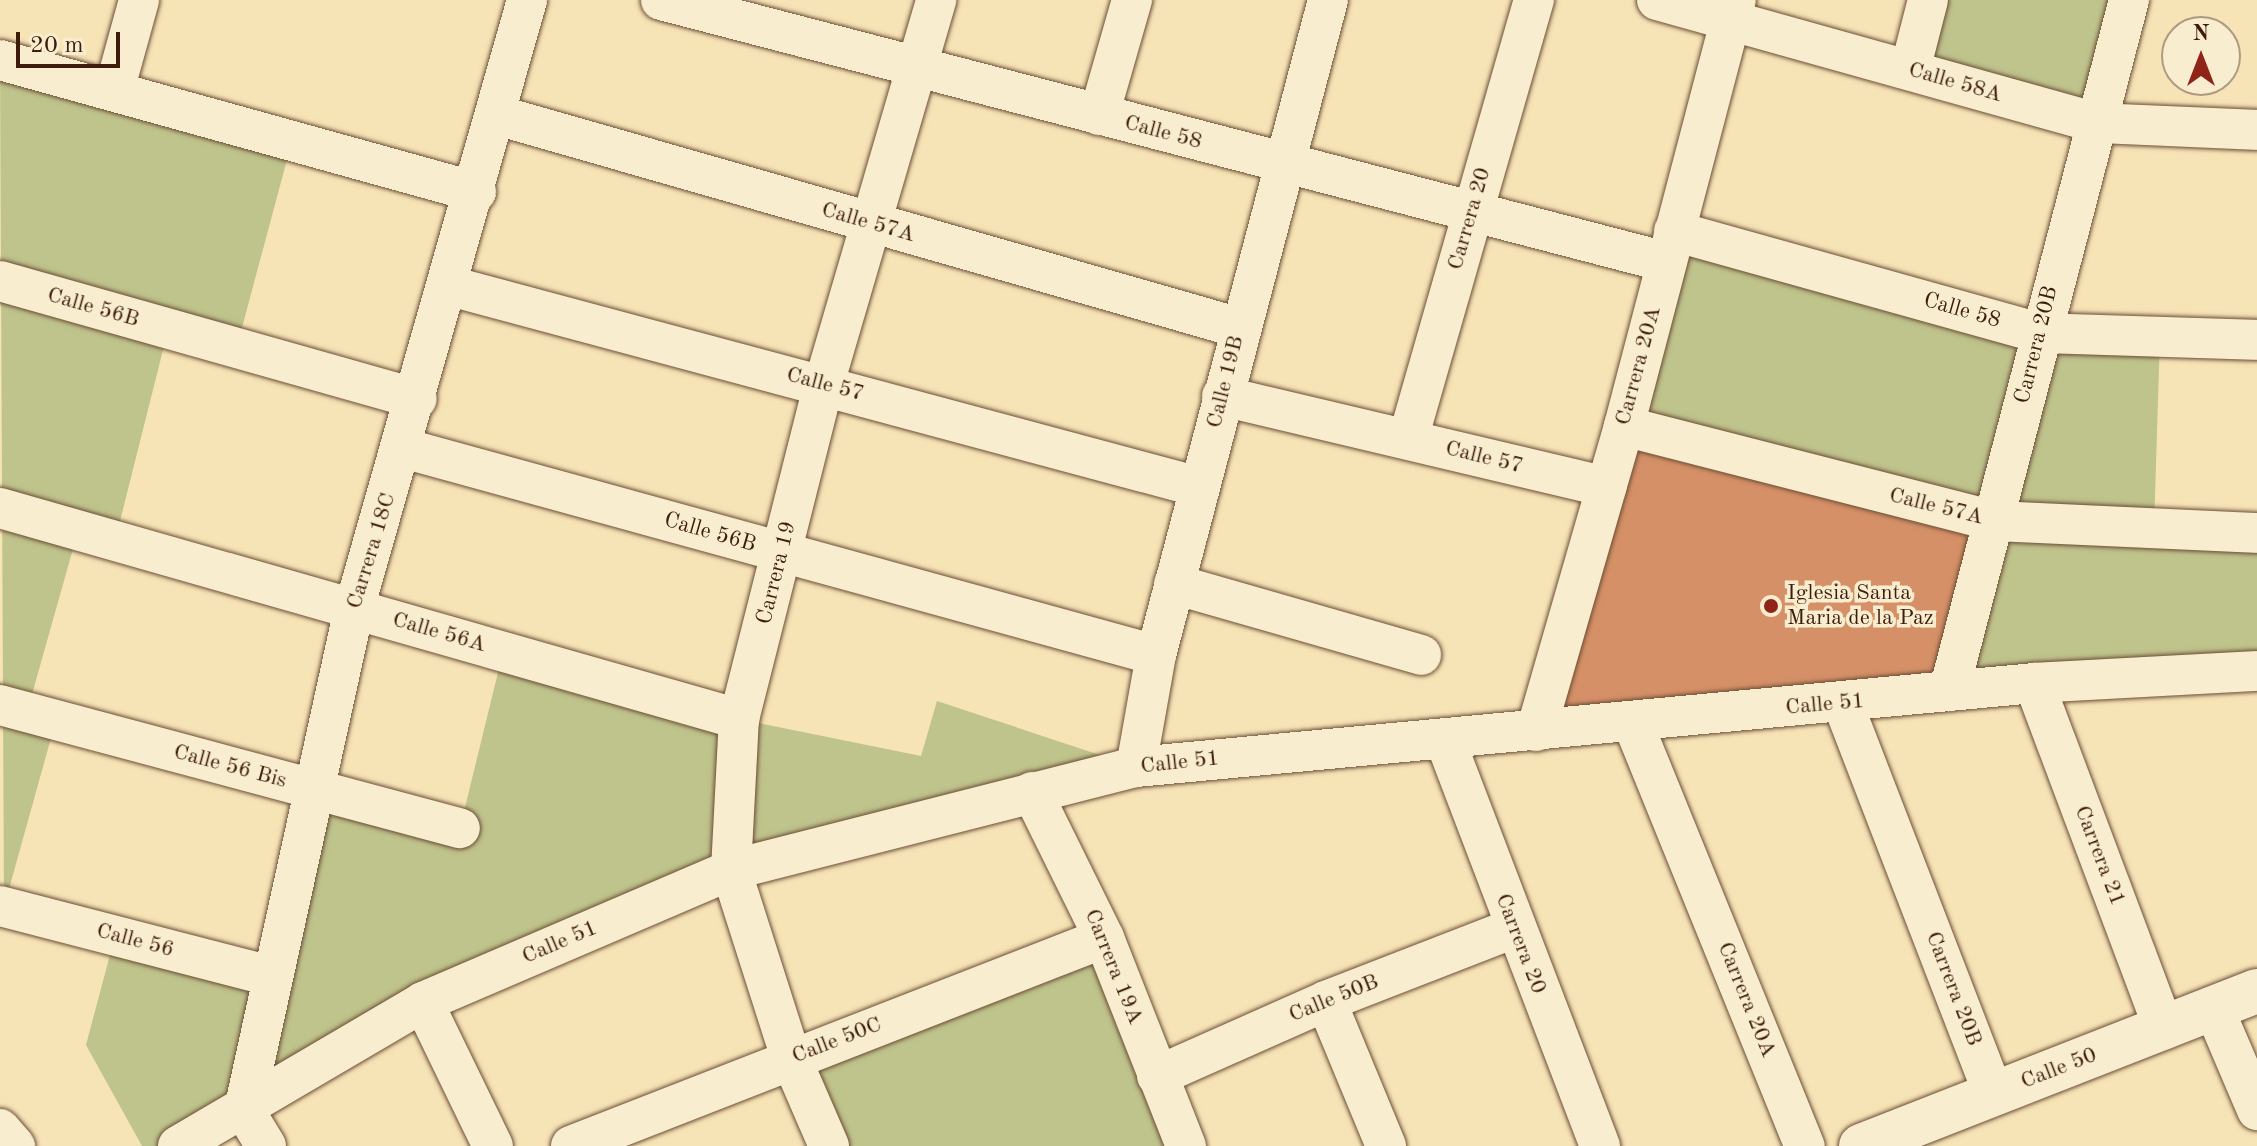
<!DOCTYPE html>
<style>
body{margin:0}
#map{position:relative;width:2257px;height:1146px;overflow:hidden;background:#f6e3b6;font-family:"Old Standard TT",serif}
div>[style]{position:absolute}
.green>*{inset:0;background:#bfc38c}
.building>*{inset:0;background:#d59067}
.roads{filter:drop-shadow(0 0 2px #6c4e36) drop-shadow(0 0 2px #6c4e36)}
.street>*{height:40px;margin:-20px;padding:0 20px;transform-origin:20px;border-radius:20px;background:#f9edd0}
.secondary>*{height:44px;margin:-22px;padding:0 22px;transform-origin:22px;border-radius:22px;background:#f9edd0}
.dots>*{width:22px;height:22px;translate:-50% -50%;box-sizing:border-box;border:4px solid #f9edd0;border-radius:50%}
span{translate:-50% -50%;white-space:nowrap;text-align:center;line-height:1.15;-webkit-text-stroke:7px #f9edd0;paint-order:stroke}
.street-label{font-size:22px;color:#3e1c0b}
.poi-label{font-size:22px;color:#3e1c0b}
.left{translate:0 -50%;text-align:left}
.north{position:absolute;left:2161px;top:16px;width:80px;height:80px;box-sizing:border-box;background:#f9edd0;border:2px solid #ae9981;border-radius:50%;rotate:0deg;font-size:22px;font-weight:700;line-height:32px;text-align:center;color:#3e1c0b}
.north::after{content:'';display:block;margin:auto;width:28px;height:36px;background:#8f2418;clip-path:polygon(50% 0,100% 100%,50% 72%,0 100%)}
.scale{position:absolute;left:16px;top:32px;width:104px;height:36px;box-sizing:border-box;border:4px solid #3e1c0b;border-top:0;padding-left:10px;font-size:24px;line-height:28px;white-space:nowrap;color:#3e1c0b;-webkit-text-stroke:6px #f9edd0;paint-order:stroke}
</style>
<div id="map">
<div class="green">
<div style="clip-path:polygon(1928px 0,2129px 0,2097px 123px,1910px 70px)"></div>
<div style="clip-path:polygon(0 60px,292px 141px,236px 350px,168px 330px,115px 541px,78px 531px,27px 712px,56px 720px,4px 907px)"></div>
<div style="clip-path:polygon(1674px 231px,2040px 333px,2160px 337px,2154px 528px,2257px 533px,2257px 671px,1949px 691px,1624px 426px)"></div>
<div style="clip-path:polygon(503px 652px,739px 719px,921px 756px,937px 701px,1136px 767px,731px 870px,178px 1146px,142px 1146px,86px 1045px,115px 936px,270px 976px,313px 790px,460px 828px)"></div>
<div style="clip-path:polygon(1104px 938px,1186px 1146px,829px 1146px,791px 1058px)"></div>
</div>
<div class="building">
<div style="clip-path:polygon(1624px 426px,1993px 521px,1949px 691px,1536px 731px)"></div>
</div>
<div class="roads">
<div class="street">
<div style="left:661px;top:0;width:1039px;rotate:14.61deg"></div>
<div style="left:1657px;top:0;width:457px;rotate:15.6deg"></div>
<div style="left:2097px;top:123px;width:160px;rotate:2.5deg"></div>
<div style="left:0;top:60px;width:494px;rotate:15.5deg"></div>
<div style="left:1910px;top:70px;width:72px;rotate:-75.6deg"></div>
<div style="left:114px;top:91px;width:94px;rotate:-74.6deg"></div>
<div style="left:497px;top:115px;width:773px;rotate:16deg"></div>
<div style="left:1099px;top:115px;width:120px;rotate:-74deg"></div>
<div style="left:1674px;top:231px;width:380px;rotate:15.6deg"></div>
<div style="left:2040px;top:333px;width:217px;rotate:1.8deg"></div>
<div style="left:0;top:281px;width:433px;rotate:15.8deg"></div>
<div style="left:450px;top:286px;width:776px;rotate:15.02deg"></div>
<div style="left:1222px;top:396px;width:395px;rotate:13.3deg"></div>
<div style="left:1624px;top:426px;width:381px;rotate:14.4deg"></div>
<div style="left:1993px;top:521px;width:264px;rotate:2.6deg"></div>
<div style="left:1408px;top:439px;width:457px;rotate:-74deg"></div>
<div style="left:403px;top:448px;width:781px;rotate:15.37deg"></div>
<div style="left:0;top:508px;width:769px;rotate:15.94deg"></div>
<div style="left:1174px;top:584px;width:257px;rotate:16deg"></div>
<div style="left:2034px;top:683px;width:370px;rotate:69.4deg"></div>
<div style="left:1949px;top:691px;width:714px;rotate:-75.4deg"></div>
<div style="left:1843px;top:704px;width:419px;rotate:68.9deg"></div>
<div style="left:0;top:705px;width:476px;rotate:15deg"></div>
<div style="left:1632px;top:721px;width:459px;rotate:67.9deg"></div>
<div style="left:1536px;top:731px;width:317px;rotate:-73.9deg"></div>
<div style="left:1624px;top:426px;width:440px;rotate:-75.3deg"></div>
<div style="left:1445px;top:740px;width:435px;rotate:69.1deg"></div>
<div style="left:1136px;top:767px;width:114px;rotate:-79.9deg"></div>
<div style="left:1156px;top:655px;width:677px;rotate:-75.29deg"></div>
<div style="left:1032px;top:792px;width:163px;rotate:63.7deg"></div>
<div style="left:1104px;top:938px;width:224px;rotate:68.5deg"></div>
<div style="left:0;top:906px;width:279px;rotate:14.5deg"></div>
<div style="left:1326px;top:1001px;width:157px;rotate:67.5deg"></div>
<div style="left:423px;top:1002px;width:160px;rotate:64.1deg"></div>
<div style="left:2214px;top:1009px;width:110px;rotate:66.9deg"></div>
<div style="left:1157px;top:1076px;width:185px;rotate:-23.9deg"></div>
<div style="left:1326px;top:1001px;width:202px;rotate:-21.2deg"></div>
<div style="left:0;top:1129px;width:23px;rotate:49deg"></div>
<div style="left:178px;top:1146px;width:284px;rotate:-30.4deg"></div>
<div style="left:423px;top:1002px;width:335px;rotate:-23.2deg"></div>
<div style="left:731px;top:870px;width:418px;rotate:-14.3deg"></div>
<div style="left:1136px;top:767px;width:902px;rotate:-5.34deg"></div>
<div style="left:2034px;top:683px;width:223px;rotate:-3.1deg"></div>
<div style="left:266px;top:1146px;width:42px;rotate:-121.4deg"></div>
<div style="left:244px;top:1110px;width:513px;rotate:-77.62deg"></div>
<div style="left:354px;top:609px;width:633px;rotate:-74.14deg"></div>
<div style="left:571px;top:1146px;width:572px;rotate:-21.32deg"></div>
<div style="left:829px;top:1146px;width:96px;rotate:-113.4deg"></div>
<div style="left:791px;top:1058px;width:197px;rotate:-107.7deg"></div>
<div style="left:731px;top:870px;width:151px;rotate:-87deg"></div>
<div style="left:739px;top:719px;width:346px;rotate:-75.8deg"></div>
<div style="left:824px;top:384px;width:400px;rotate:-73.7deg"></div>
</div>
<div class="secondary">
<div style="left:1861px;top:1146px;width:425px;rotate:-21.4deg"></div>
</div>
</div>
<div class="dots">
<div style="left:1771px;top:606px;background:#8f2418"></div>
</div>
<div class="street-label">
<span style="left:1955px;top:83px;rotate:16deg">Calle 58A</span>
<span style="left:1163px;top:133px;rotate:15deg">Calle 58</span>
<span style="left:1470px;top:219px;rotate:-74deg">Carrera 20</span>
<span style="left:868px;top:223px;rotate:16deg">Calle 57A</span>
<span style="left:93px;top:308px;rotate:16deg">Calle 56B</span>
<span style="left:1962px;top:311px;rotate:16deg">Calle 58</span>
<span style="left:2037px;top:345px;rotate:-76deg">Carrera 20B</span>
<span style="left:1639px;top:366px;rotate:-75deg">Carrera 20A</span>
<span style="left:1226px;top:382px;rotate:-76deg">Calle 19B</span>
<span style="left:825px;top:385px;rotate:15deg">Calle 57</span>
<span style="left:1484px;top:458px;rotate:14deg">Calle 57</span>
<span style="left:1936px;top:507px;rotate:14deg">Calle 57A</span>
<span style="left:710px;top:533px;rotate:16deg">Calle 56B</span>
<span style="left:372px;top:551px;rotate:-73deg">Carrera 18C</span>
<span style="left:777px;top:573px;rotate:-76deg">Carrera 19</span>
<span style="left:439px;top:633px;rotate:16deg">Calle 56A</span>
<span style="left:1825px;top:705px;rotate:-5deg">Calle 51</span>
<span style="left:1180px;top:763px;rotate:-6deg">Calle 51</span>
<span style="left:230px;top:767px;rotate:15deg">Calle 56 Bis</span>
<span style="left:2099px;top:856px;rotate:69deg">Carrera 21</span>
<span style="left:135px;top:941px;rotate:15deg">Calle 56</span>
<span style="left:560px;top:943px;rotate:-23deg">Calle 51</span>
<span style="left:1520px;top:944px;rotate:69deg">Carrera 20</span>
<span style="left:1113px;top:967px;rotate:68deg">Carrera 19A</span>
<span style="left:1953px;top:989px;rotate:69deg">Carrera 20B</span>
<span style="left:1334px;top:999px;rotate:-22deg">Calle 50B</span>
<span style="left:1746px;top:1000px;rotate:68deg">Carrera 20A</span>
<span style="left:837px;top:1041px;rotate:-21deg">Calle 50C</span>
<span style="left:2059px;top:1069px;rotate:-21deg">Calle 50</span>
</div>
<div class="poi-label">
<span class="left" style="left:1787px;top:606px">Iglesia Santa<br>Maria de la Paz</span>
</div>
<div class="north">N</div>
<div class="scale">20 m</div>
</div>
